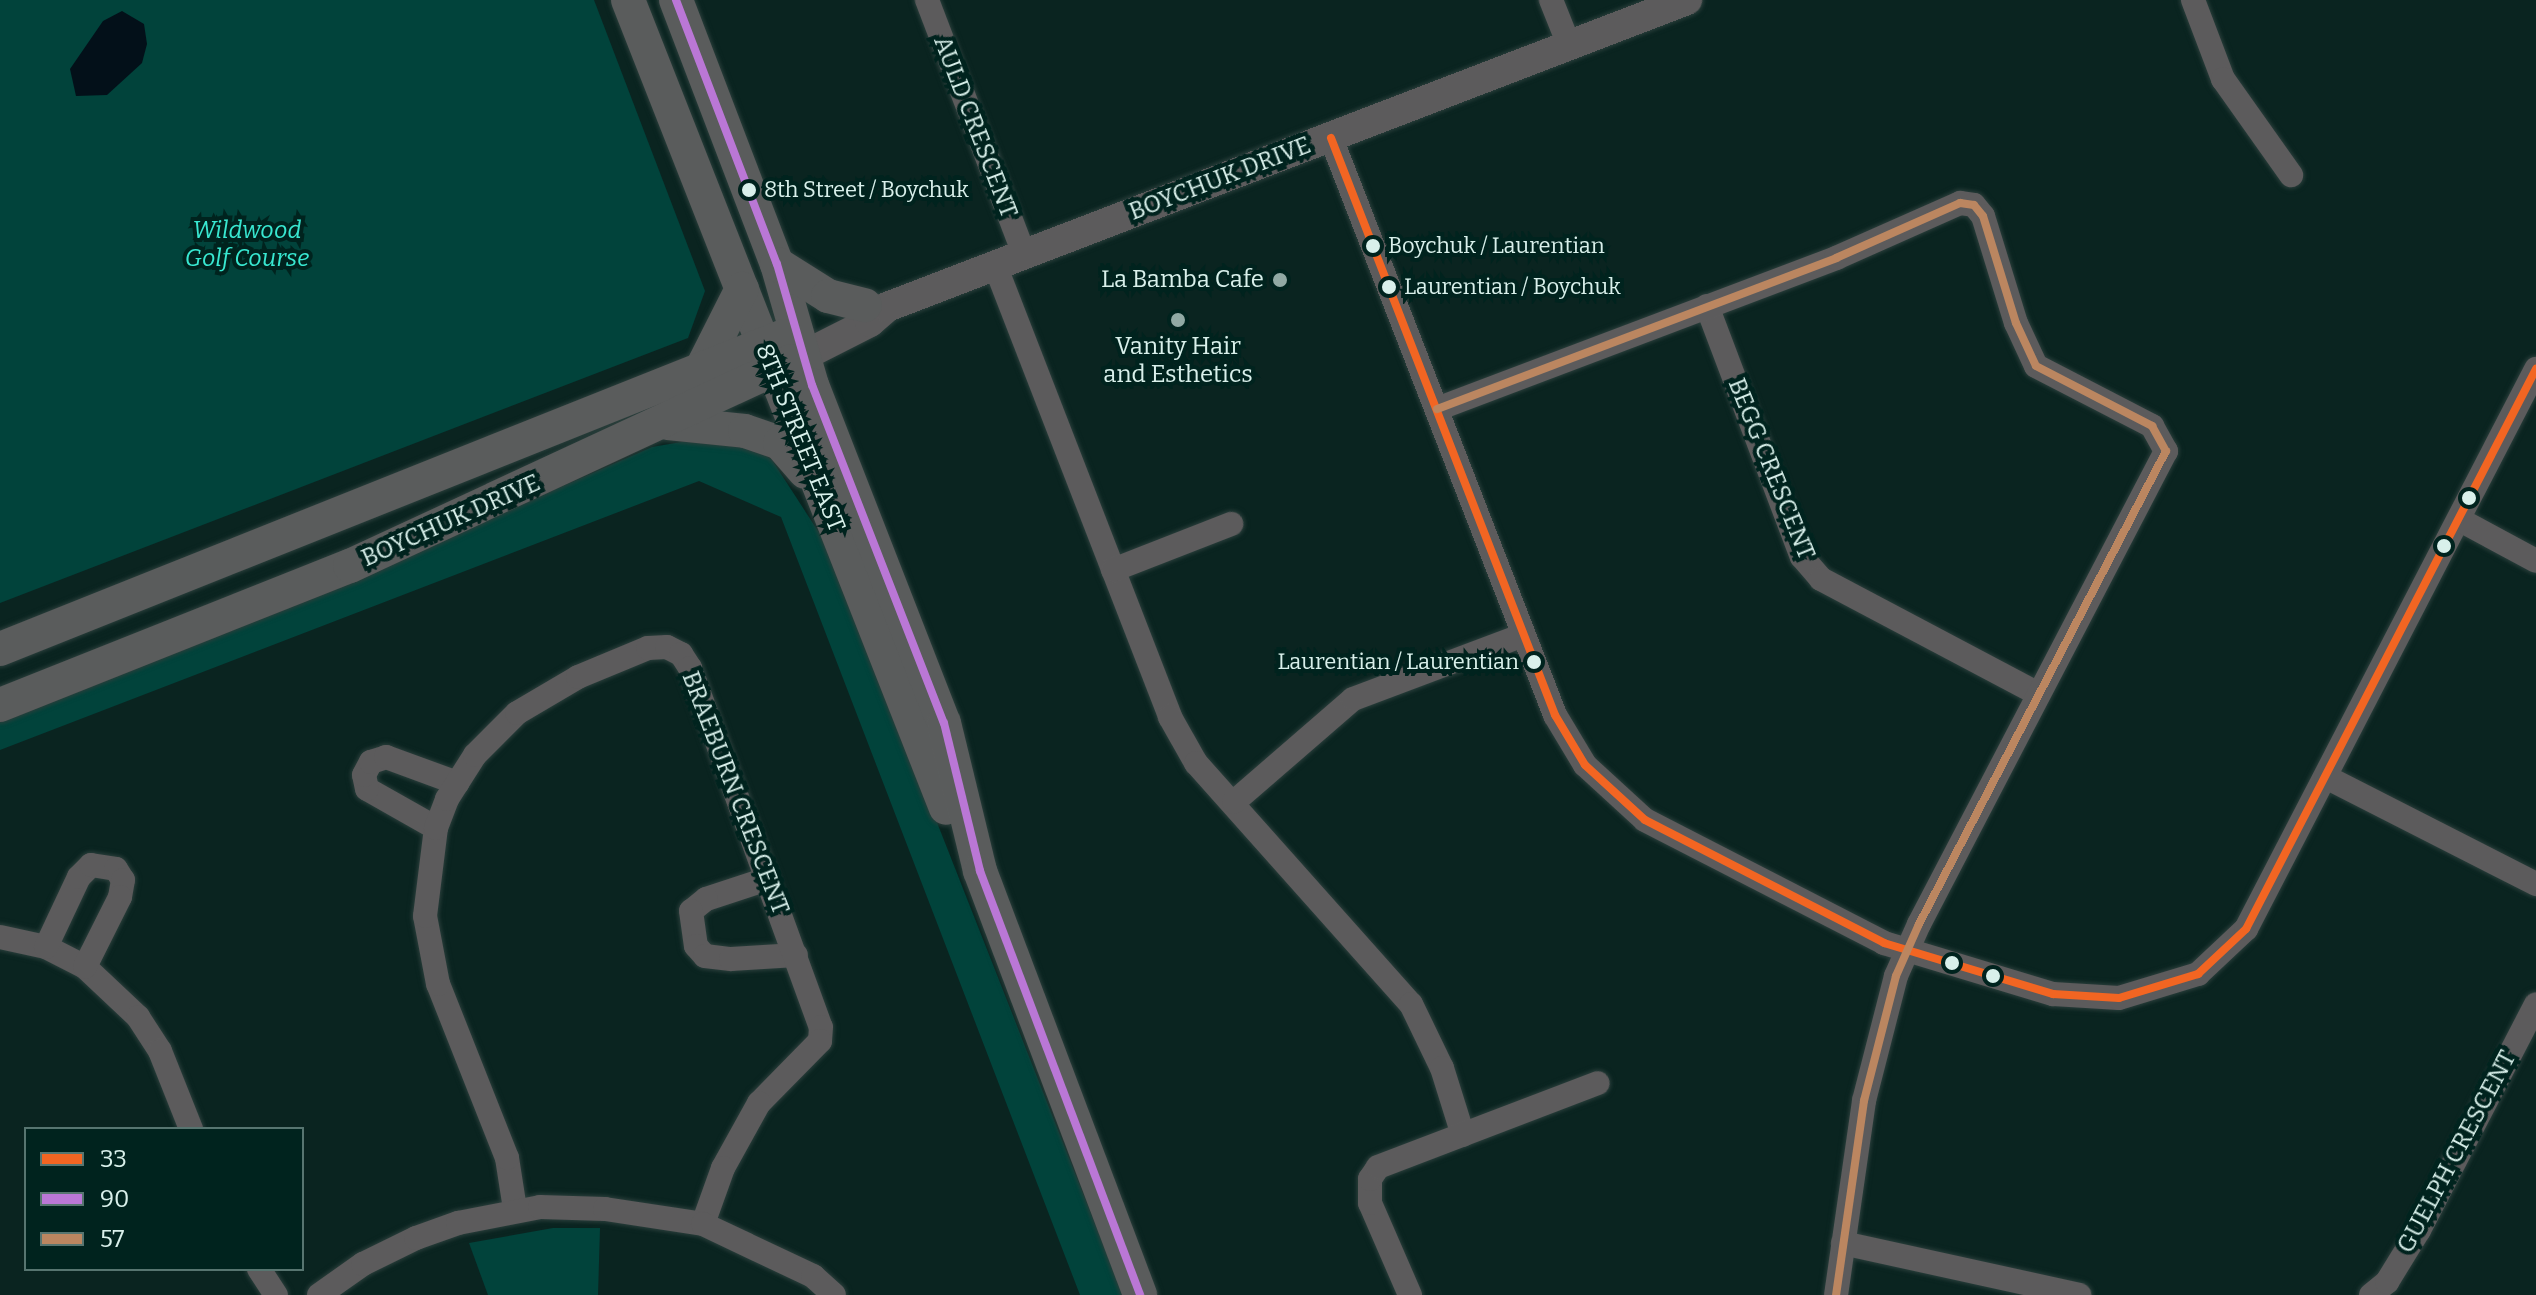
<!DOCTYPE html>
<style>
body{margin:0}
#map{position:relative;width:2536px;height:1295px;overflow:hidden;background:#0a2420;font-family:Bitter,serif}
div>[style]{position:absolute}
.green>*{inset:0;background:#01433b}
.water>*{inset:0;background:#031019}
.roads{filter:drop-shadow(0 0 2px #2a3e3b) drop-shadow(0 0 2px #2a3e3b)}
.minor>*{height:24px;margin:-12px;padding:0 12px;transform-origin:12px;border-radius:12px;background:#5c5b5c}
.tertiary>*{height:30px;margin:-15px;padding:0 15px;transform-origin:15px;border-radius:15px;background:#5c5b5c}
.secondary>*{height:34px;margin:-17px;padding:0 17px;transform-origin:17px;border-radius:17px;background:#5a5c5c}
.bus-1>*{height:8px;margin:-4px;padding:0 4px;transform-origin:4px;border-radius:4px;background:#f26522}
.bus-2>*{height:8px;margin:-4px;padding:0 4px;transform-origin:4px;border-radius:4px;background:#ba77d6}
.bus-3>*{height:8px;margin:-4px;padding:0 4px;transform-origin:4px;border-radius:4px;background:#bb8660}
.dots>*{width:22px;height:22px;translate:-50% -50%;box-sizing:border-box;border:4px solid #00231e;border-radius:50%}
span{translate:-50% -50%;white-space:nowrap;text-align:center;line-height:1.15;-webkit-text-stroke:8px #00231e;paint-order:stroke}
.bus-label{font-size:22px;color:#d9f0eb}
.left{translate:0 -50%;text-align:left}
.right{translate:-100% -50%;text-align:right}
.street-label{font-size:24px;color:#d9f0eb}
.park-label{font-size:24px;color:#38e8d1;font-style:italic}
.poi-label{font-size:24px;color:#d9f0eb}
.legend{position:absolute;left:24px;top:1127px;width:280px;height:144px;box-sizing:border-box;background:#00231e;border:2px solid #577570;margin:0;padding:10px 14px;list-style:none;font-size:24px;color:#d9f0eb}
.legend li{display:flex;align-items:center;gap:16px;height:40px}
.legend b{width:40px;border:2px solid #577570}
</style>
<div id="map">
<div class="green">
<div style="clip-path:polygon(0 0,594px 0,705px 291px,688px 338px,0 603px)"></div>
<div style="clip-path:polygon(693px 440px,748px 444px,772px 460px,829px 548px,1123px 1295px,1080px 1295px,781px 517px,699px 481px,0 750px,0 716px,288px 606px,652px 447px)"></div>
<div style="clip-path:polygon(553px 1228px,600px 1228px,598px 1295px,488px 1295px,469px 1243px)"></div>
</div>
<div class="water">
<div style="clip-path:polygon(122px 11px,144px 24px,147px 44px,142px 63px,107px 95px,76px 96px,70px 69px,103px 21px)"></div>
</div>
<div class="roads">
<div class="minor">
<div style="left:927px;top:0;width:272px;rotate:69.1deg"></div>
<div style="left:1551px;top:0;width:48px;rotate:68.2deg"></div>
<div style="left:2193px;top:0;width:85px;rotate:69.2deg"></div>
<div style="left:2223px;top:79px;width:118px;rotate:54.7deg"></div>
<div style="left:1331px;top:138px;width:619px;rotate:68.78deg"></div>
<div style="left:1555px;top:715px;width:58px;rotate:59deg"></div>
<div style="left:1585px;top:765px;width:81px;rotate:42.5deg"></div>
<div style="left:1645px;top:820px;width:269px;rotate:27.2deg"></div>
<div style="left:1884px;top:943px;width:177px;rotate:16.8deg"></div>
<div style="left:2053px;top:994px;width:66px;rotate:3.5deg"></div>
<div style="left:2119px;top:998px;width:83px;rotate:-16.9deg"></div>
<div style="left:2198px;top:974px;width:66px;rotate:-43.2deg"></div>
<div style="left:2246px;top:929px;width:631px;rotate:-62.62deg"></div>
<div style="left:995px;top:265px;width:485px;rotate:68.8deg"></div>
<div style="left:1170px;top:717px;width:53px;rotate:60.5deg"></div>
<div style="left:1196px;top:763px;width:323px;rotate:48.3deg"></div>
<div style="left:1411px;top:1004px;width:71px;rotate:64.2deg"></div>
<div style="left:1442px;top:1068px;width:70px;rotate:72.6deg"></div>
<div style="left:1707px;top:306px;width:268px;rotate:69.3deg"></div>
<div style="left:1802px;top:557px;width:29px;rotate:49deg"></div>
<div style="left:1821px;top:579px;width:246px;rotate:27.9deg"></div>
<div style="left:1437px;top:409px;width:427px;rotate:-20.7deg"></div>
<div style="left:1836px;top:258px;width:136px;rotate:-23.9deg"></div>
<div style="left:1960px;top:203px;width:14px;rotate:8deg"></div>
<div style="left:1974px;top:205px;width:14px;rotate:51deg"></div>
<div style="left:1983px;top:216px;width:112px;rotate:72.9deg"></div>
<div style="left:2016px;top:323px;width:47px;rotate:65.1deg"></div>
<div style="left:2036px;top:366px;width:131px;rotate:27.3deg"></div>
<div style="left:2152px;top:426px;width:29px;rotate:61deg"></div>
<div style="left:2166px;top:451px;width:534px;rotate:117.57deg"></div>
<div style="left:1919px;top:924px;width:57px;rotate:113.9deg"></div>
<div style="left:1896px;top:976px;width:129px;rotate:104.4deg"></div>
<div style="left:1864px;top:1101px;width:196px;rotate:98.2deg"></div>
<div style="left:2460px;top:520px;width:86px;rotate:28.3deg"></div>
<div style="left:1113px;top:570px;width:127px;rotate:-21.3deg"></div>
<div style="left:2326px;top:777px;width:236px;rotate:27deg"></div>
<div style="left:1234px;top:802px;width:157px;rotate:-40.9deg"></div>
<div style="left:1353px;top:699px;width:182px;rotate:-20.6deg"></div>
<div style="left:436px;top:828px;width:79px;rotate:-150.5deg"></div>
<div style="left:367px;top:789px;width:14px;rotate:-102deg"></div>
<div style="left:364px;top:775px;width:15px;rotate:-62deg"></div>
<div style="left:371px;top:762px;width:16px;rotate:-18deg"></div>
<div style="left:386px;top:757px;width:76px;rotate:20.1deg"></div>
<div style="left:767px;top:879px;width:64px;rotate:161.8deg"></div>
<div style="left:706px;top:899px;width:19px;rotate:141deg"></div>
<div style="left:691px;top:911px;width:35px;rotate:82deg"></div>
<div style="left:696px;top:946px;width:13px;rotate:48deg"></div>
<div style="left:705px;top:956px;width:26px;rotate:7deg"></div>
<div style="left:731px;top:959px;width:65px;rotate:-3.5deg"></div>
<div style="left:0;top:937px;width:47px;rotate:12.3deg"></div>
<div style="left:46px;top:947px;width:44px;rotate:27.1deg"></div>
<div style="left:85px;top:967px;width:73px;rotate:43.3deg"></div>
<div style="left:138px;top:1017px;width:40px;rotate:57.1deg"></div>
<div style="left:160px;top:1051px;width:84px;rotate:68.3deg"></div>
<div style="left:46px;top:947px;width:77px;rotate:-64.8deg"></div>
<div style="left:79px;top:877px;width:17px;rotate:-45deg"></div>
<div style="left:91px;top:865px;width:25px;rotate:9deg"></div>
<div style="left:116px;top:869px;width:13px;rotate:58deg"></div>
<div style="left:123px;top:880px;width:17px;rotate:100deg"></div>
<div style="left:120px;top:897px;width:78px;rotate:116.6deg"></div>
<div style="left:515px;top:1209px;width:52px;rotate:-98.9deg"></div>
<div style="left:507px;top:1158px;width:187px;rotate:-111.6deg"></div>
<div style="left:438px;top:984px;width:69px;rotate:-100.8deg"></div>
<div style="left:425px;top:916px;width:89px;rotate:-82.9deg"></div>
<div style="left:436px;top:828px;width:31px;rotate:-69deg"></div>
<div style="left:447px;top:799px;width:52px;rotate:-57.5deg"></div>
<div style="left:475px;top:755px;width:59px;rotate:-45deg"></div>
<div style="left:517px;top:713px;width:71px;rotate:-30.5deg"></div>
<div style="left:578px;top:677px;width:76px;rotate:-22.5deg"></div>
<div style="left:648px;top:648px;width:19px;rotate:-3deg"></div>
<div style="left:667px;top:647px;width:16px;rotate:27deg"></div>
<div style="left:681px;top:654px;width:17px;rotate:57deg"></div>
<div style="left:690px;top:668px;width:382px;rotate:70deg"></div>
<div style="left:821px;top:1027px;width:14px;rotate:94deg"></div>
<div style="left:820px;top:1041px;width:87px;rotate:134.5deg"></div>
<div style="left:759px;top:1103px;width:74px;rotate:119deg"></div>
<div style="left:723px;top:1168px;width:59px;rotate:109.7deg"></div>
<div style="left:1843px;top:1243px;width:242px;rotate:12.4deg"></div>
<div style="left:259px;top:1269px;width:31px;rotate:57deg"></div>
<div style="left:319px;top:1295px;width:54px;rotate:-35.2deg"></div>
<div style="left:363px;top:1264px;width:59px;rotate:-26.1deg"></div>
<div style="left:416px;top:1238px;width:45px;rotate:-19.7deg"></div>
<div style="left:458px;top:1223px;width:84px;rotate:-11deg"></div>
<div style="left:540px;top:1207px;width:65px;rotate:1.8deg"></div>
<div style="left:605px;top:1209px;width:99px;rotate:8.7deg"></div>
<div style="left:703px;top:1224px;width:122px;rotate:25.3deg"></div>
<div style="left:813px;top:1276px;width:28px;rotate:42deg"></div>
<div style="left:1410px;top:1295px;width:100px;rotate:-113.5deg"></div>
<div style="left:1370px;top:1203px;width:24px;rotate:-90deg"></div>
<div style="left:1370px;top:1179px;width:14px;rotate:-56deg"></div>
<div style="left:1378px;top:1167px;width:235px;rotate:-20.9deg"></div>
<div style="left:2371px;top:1295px;width:21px;rotate:-39deg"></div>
<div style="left:2387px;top:1282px;width:61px;rotate:-58.4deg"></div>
<div style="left:2419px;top:1230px;width:254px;rotate:-62.6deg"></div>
</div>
<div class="tertiary">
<div style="left:803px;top:356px;width:75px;rotate:-26.9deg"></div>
<div style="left:870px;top:322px;width:23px;rotate:-41deg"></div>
<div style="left:887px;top:307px;width:857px;rotate:-20.99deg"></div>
</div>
<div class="secondary">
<div style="left:628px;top:0;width:868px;rotate:68.52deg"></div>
<div style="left:676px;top:0;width:283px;rotate:69.1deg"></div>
<div style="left:777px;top:264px;width:126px;rotate:73.9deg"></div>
<div style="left:812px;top:385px;width:363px;rotate:68.7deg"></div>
<div style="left:944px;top:723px;width:152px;rotate:76.3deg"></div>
<div style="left:980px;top:871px;width:453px;rotate:69.3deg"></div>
<div style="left:777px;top:264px;width:60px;rotate:32.1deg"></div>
<div style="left:828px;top:296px;width:38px;rotate:14deg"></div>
<div style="left:701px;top:370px;width:91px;rotate:-63.2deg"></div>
<div style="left:668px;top:423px;width:77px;rotate:5.9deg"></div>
<div style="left:745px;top:431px;width:37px;rotate:19deg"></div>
<div style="left:780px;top:443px;width:38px;rotate:49deg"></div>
<div style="left:0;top:649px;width:844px;rotate:-21.76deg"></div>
<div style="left:0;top:705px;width:377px;rotate:-21.7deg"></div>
<div style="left:350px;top:566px;width:487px;rotate:-24.9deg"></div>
</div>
</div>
<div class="bus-1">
<div style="left:1331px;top:138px;width:619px;rotate:68.78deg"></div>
<div style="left:1555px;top:715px;width:58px;rotate:59deg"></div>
<div style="left:1585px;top:765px;width:81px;rotate:42.5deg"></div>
<div style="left:1645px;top:820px;width:269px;rotate:27.2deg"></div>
<div style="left:1884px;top:943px;width:177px;rotate:16.8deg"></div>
<div style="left:2053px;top:994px;width:66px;rotate:3.5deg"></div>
<div style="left:2119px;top:998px;width:83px;rotate:-16.9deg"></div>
<div style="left:2198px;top:974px;width:66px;rotate:-43.2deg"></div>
<div style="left:2246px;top:929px;width:631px;rotate:-62.62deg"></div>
</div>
<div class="bus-2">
<div style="left:676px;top:0;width:283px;rotate:69.1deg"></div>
<div style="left:777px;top:264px;width:126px;rotate:73.9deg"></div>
<div style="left:812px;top:385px;width:363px;rotate:68.7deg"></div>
<div style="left:944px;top:723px;width:152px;rotate:76.3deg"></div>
<div style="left:980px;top:871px;width:453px;rotate:69.3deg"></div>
</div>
<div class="bus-3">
<div style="left:1437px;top:409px;width:427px;rotate:-20.7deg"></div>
<div style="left:1836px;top:258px;width:136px;rotate:-23.9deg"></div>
<div style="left:1960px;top:203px;width:14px;rotate:8deg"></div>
<div style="left:1974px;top:205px;width:14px;rotate:51deg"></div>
<div style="left:1983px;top:216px;width:112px;rotate:72.9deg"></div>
<div style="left:2016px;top:323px;width:47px;rotate:65.1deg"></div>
<div style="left:2036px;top:366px;width:131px;rotate:27.3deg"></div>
<div style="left:2152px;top:426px;width:29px;rotate:61deg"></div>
<div style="left:2166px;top:451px;width:534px;rotate:117.57deg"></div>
<div style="left:1919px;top:924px;width:57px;rotate:113.9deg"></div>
<div style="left:1896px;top:976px;width:129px;rotate:104.4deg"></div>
<div style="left:1864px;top:1101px;width:196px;rotate:98.2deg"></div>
</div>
<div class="dots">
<div style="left:749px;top:190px;background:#d9f0eb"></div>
<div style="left:1373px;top:246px;background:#d9f0eb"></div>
<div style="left:1280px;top:280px;background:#91a9a4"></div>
<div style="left:1389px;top:287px;background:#d9f0eb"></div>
<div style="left:1178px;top:320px;background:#91a9a4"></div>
<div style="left:2469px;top:498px;background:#d9f0eb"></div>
<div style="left:2444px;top:546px;background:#d9f0eb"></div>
<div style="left:1534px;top:662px;background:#d9f0eb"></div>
<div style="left:1952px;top:963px;background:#d9f0eb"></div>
<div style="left:1993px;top:976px;background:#d9f0eb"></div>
</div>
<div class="bus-label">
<span class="left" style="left:764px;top:190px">8th Street / Boychuk</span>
<span class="left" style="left:1388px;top:246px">Boychuk / Laurentian</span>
<span class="left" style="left:1404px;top:287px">Laurentian / Boychuk</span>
<span class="right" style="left:1519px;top:662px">Laurentian / Laurentian</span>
</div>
<div class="street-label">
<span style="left:975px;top:127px;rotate:69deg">AULD CRESCENT</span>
<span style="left:1220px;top:179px;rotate:-21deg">BOYCHUK DRIVE</span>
<span style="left:800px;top:438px;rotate:68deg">8TH STREET EAST</span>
<span style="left:1771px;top:469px;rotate:68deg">BEGG CRESCENT</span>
<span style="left:451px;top:521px;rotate:-24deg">BOYCHUK DRIVE</span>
<span style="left:735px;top:793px;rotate:69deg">BRAEBURN CRESCENT</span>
<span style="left:2457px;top:1152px;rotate:-62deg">GUELPH CRESCENT</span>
</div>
<div class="park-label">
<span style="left:247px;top:245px">Wildwood<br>Golf Course</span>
</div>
<div class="poi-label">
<span class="right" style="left:1264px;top:280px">La Bamba Cafe</span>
<span style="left:1178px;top:361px">Vanity Hair<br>and Esthetics</span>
</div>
<ul class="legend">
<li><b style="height:10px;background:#f26522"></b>33</li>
<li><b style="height:10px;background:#ba77d6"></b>90</li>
<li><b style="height:10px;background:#bb8660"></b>57</li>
</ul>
</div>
